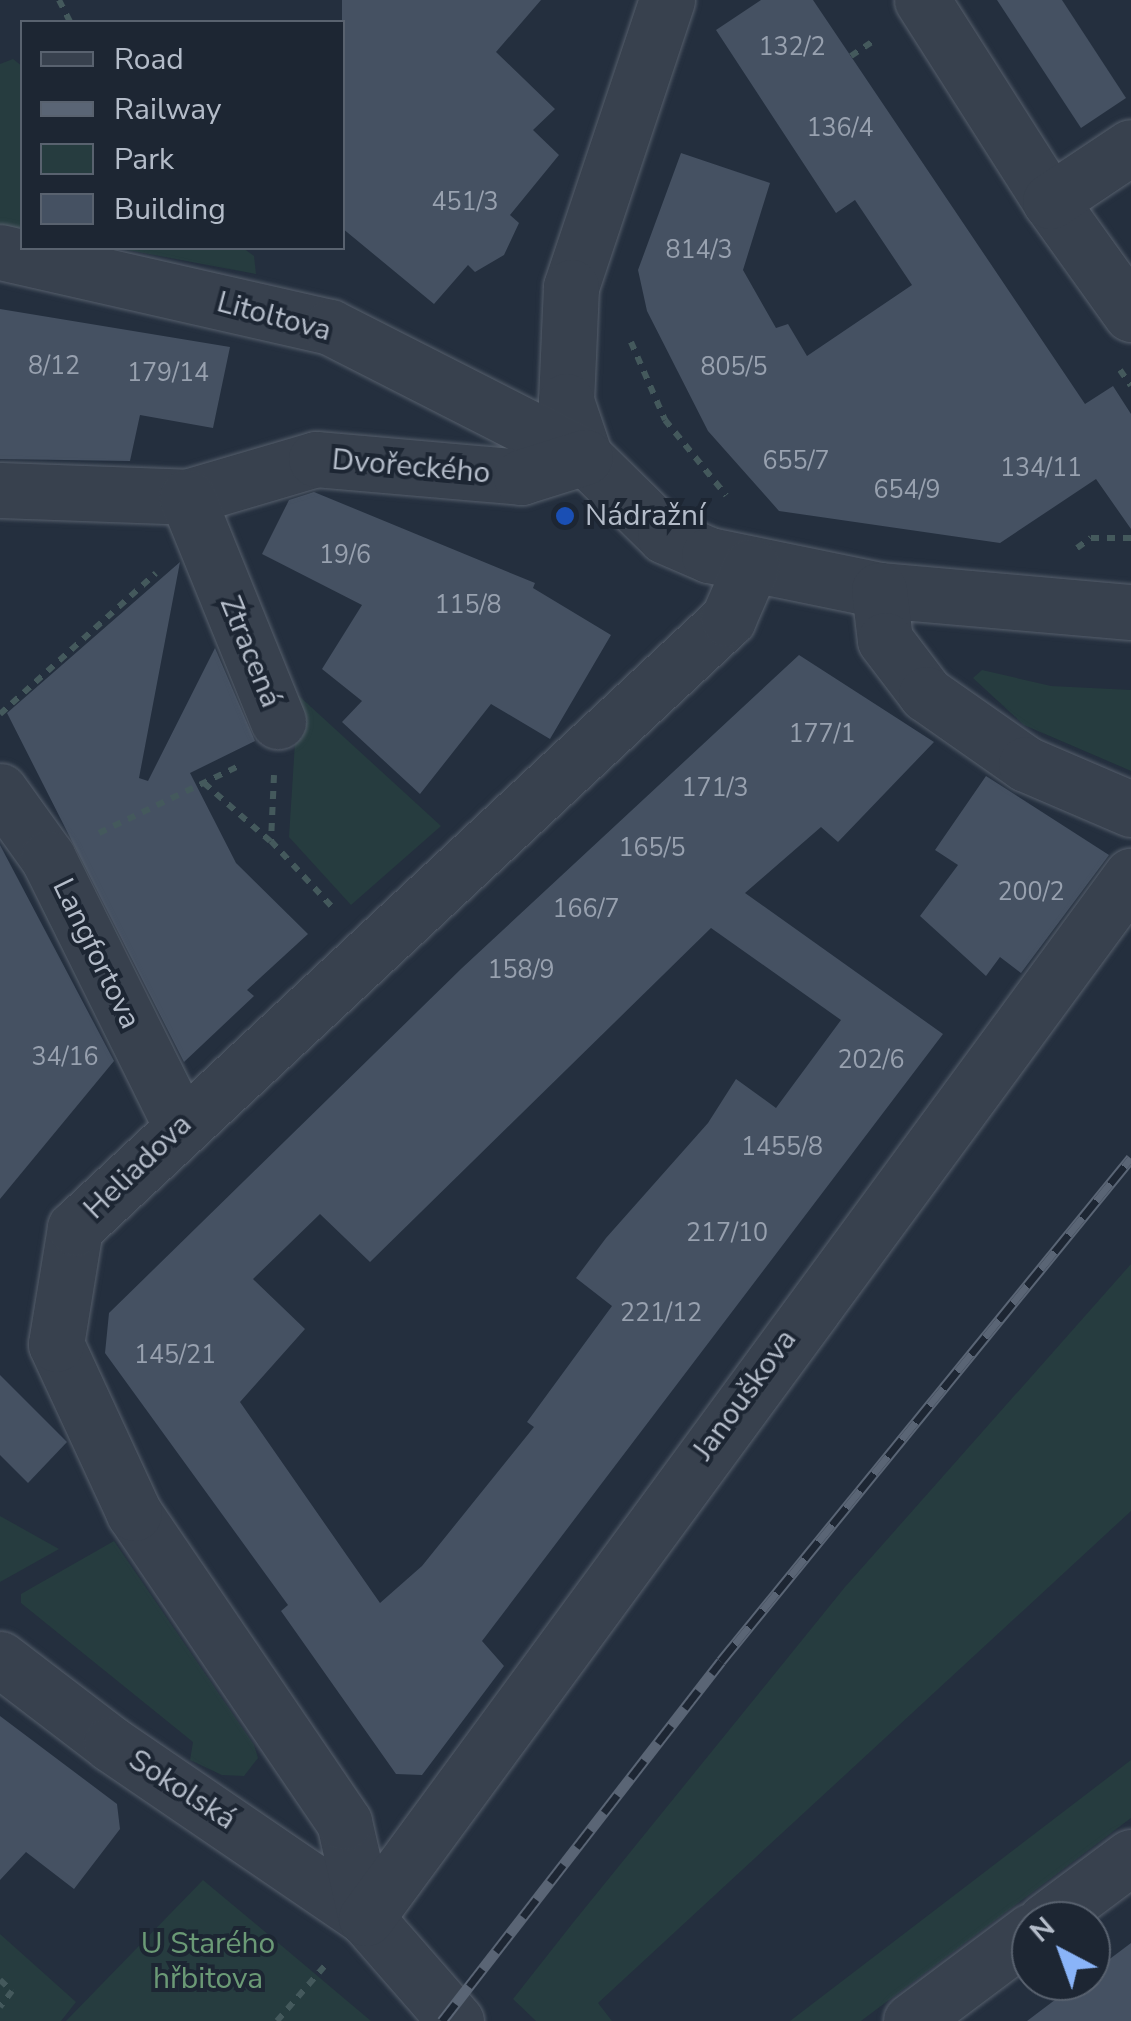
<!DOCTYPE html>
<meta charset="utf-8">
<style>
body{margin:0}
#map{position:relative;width:1131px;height:2021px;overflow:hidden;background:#242f3e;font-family:"Nunito Sans",sans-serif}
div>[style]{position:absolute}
.green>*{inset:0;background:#263c3f}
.building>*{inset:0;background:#455162}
.path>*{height:6px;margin-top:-3px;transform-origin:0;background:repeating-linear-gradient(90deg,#44595c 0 8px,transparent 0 16px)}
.roads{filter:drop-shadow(0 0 2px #565f6c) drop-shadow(0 0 2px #565f6c)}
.minor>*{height:55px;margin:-27.5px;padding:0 27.5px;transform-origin:27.5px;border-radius:27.5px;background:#38414e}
.rail>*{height:11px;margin-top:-5.5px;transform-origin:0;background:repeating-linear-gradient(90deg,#1d2633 0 22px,#5a6575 0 44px);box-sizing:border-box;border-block:2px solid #5a6575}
.dots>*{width:28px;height:28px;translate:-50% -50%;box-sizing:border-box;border:5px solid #1d2633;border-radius:50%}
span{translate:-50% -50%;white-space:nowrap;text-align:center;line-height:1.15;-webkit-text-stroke:8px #1d2633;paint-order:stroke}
.number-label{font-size:25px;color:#98a1af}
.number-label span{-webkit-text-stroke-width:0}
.street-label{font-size:30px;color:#b4bcc9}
.poi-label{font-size:30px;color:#b4bcc9}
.left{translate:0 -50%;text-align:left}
.park-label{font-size:30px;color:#6b9a76}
.legend{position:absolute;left:20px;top:20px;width:325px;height:230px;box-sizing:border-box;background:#1d2633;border:2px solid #59626f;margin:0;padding:12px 18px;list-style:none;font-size:30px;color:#b4bcc9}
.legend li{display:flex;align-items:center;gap:20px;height:50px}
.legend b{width:50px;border:2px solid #59626f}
.north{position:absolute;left:1011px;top:1901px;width:100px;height:100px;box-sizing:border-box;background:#1d2633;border:2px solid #59626f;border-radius:50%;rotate:319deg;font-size:28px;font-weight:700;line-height:40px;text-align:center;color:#b4bcc9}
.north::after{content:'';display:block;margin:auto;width:35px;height:45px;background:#8ab4f8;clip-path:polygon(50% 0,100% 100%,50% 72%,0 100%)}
</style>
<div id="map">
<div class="green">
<div style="clip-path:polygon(13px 59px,22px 66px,22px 230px,0 225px,0 64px)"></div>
<div style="clip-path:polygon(117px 248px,243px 248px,254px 256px,256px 274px)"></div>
<div style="clip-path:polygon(982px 670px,1051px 686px,1131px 690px,1131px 771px,1024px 725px,973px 678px)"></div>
<div style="clip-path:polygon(298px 695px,441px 826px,351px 905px,289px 837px)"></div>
<div style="clip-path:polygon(1131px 1264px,1131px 1511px,598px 2003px,612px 2021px,536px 2021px,513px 1999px,572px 1924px,845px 1587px)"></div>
<div style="clip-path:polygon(0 1516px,59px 1549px,0 1582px)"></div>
<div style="clip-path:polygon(114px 1541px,254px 1745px,258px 1758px,244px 1776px,222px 1775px,190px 1760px,193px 1742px,21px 1603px,21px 1594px)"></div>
<div style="clip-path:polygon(1131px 1760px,1131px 1818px,861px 2021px,790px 2021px)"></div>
<div style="clip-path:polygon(203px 1880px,282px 1946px,371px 2021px,66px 2021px)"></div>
<div style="clip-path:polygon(0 1934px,76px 2002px,61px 2021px,0 2021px)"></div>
</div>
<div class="building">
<div style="clip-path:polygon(342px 0,541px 0,496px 52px,555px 109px,533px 130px,559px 155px,510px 215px,519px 223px,504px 255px,475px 272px,468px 265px,434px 304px,342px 228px)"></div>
<div style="clip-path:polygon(761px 0,813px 0,1085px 404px,1113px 386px,1131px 414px,1131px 529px,1096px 479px,1000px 543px,779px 511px,708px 431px,647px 311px,638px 270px,681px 153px,770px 183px,743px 270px,776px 328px,788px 324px,807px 356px,912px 285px,855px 200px,836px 213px,716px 30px)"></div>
<div style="clip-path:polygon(997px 0,1062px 0,1126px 98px,1081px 128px)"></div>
<div style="clip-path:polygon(0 309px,230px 347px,213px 428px,140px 415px,130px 461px,0 459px)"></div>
<div style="clip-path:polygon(314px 492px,535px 583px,533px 588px,611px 635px,550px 739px,491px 704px,420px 794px,342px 722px,362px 701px,322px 669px,362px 605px,262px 554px,289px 500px)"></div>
<div style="clip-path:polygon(180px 562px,139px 778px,148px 781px,215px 648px,255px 741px,190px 773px,236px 863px,308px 934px,247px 990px,254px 996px,184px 1062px,7px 713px)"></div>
<div style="clip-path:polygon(evenodd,799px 655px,934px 742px,838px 842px,821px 827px,745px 893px,943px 1034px,482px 1641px,504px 1666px,422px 1775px,396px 1774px,281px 1611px,288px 1605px,105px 1353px,109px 1313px,462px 968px,799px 655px,711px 928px,841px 1020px,776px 1108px,736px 1079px,708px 1123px,606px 1238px,576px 1278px,612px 1306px,527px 1422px,534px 1427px,422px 1566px,380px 1603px,240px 1402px,305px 1329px,253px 1279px,320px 1214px,370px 1262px,711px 928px)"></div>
<div style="clip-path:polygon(986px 776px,1109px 855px,1021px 973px,1000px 957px,986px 976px,920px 916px,958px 865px,935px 850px)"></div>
<div style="clip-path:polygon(0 845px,114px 1061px,0 1199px)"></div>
<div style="clip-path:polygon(0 1375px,67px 1442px,28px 1483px,0 1455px)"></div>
<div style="clip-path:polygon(0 1716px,117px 1804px,120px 1829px,74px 1889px,26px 1852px,0 1880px)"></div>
<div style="clip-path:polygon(1131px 1943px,1131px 2021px,1027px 2021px,1080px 1981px,1091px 1981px,1091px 1973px)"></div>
</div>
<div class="path">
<div style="left:59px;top:0;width:25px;rotate:63deg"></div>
<div style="left:851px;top:56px;width:30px;rotate:-34deg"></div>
<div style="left:631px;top:342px;width:85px;rotate:66.4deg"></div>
<div style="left:665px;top:420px;width:97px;rotate:50.9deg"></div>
<div style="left:1120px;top:370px;width:19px;rotate:55deg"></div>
<div style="left:1077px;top:548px;width:17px;rotate:-36deg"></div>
<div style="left:1091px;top:538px;width:40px"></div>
<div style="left:0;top:714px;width:210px;rotate:-42.1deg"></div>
<div style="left:274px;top:775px;width:66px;rotate:92.6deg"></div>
<div style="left:271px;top:841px;width:91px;rotate:47.2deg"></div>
<div style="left:204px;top:783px;width:88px;rotate:41.3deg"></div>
<div style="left:99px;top:833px;width:157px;rotate:-25.6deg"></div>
<div style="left:0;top:1980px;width:16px;rotate:43deg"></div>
<div style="left:12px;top:1991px;width:20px;rotate:127deg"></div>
<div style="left:277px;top:2021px;width:79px;rotate:-49.1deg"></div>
</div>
<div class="roads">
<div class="minor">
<div style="left:667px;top:0;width:303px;rotate:108.5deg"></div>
<div style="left:571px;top:287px;width:114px;rotate:92.5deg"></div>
<div style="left:566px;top:401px;width:59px;rotate:71.3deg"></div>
<div style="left:585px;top:457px;width:112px;rotate:44.6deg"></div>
<div style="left:665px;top:536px;width:48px;rotate:23.4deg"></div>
<div style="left:709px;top:555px;width:174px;rotate:11.6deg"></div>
<div style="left:879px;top:590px;width:253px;rotate:5deg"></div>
<div style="left:922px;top:0;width:238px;rotate:57.5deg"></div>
<div style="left:1050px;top:201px;width:139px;rotate:54.4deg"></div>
<div style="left:1050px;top:201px;width:97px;rotate:-33.7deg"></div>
<div style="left:0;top:252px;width:338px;rotate:12.8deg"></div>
<div style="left:330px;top:327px;width:286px;rotate:27deg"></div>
<div style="left:0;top:490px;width:187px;rotate:2.1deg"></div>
<div style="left:187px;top:497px;width:134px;rotate:-16.4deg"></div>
<div style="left:316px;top:459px;width:206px;rotate:5deg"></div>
<div style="left:521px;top:477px;width:67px;rotate:-17.4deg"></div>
<div style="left:187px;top:497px;width:242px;rotate:67.9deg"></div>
<div style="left:879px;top:590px;width:50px;rotate:83.2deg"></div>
<div style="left:885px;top:640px;width:68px;rotate:52.8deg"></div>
<div style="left:926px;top:694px;width:122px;rotate:35deg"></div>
<div style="left:1026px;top:764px;width:114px;rotate:23.2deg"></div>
<div style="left:0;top:791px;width:82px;rotate:54.4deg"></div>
<div style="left:48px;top:858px;width:297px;rotate:63.6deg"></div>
<div style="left:0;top:1659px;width:140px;rotate:37.4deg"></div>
<div style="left:111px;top:1744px;width:309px;rotate:34.3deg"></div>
<div style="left:366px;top:1918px;width:137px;rotate:48.9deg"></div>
<div style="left:366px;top:1918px;width:98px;rotate:-102.9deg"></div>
<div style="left:344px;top:1822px;width:374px;rotate:-124.2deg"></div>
<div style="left:134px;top:1513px;width:186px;rotate:-114.8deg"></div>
<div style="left:56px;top:1344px;width:118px;rotate:-80.7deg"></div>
<div style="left:75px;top:1228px;width:893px;rotate:-43deg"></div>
<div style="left:728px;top:619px;width:58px;rotate:-66.5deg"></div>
<div style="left:366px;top:1918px;width:1293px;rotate:-53.72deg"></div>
<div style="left:1045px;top:1921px;width:107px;rotate:-36.7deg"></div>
<div style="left:911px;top:2021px;width:150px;rotate:-36.9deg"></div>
</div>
</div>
<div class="rail">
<div style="left:442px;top:2021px;width:455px;rotate:-52.2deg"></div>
<div style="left:721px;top:1661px;width:649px;rotate:-50.82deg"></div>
</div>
<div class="dots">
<div style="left:565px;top:516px;background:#1a4fb4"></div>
</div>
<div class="number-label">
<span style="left:792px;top:47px">132/2</span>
<span style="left:840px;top:128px">136/4</span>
<span style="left:465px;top:202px">451/3</span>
<span style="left:699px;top:250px">814/3</span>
<span style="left:54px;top:366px">8/12</span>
<span style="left:734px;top:367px">805/5</span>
<span style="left:168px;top:373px">179/14</span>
<span style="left:796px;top:461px">655/7</span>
<span style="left:1041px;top:468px">134/11</span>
<span style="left:907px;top:490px">654/9</span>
<span style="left:345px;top:555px">19/6</span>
<span style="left:468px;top:605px">115/8</span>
<span style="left:822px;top:734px">177/1</span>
<span style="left:715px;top:788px">171/3</span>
<span style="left:652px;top:848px">165/5</span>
<span style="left:1031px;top:892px">200/2</span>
<span style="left:586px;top:909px">166/7</span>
<span style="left:521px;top:970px">158/9</span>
<span style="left:65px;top:1057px">34/16</span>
<span style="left:871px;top:1060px">202/6</span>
<span style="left:782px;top:1147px">1455/8</span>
<span style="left:727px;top:1233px">217/10</span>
<span style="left:661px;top:1313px">221/12</span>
<span style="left:175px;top:1355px">145/21</span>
</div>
<div class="street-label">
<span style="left:274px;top:317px;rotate:15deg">Litoltova</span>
<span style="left:411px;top:467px;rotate:5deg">Dvořeckého</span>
<span style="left:250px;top:652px;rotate:68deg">Ztracená</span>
<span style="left:96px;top:954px;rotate:64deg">Langfortova</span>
<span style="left:138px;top:1167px;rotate:-44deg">Heliadova</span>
<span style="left:745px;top:1395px;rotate:-54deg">Janouškova</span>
<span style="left:182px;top:1790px;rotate:33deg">Sokolská</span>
</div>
<div class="poi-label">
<span class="left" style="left:585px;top:516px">Nádražní</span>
</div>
<div class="park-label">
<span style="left:208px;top:1961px">U Starého<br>hřbitova</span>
</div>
<ul class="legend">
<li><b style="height:12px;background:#38414e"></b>Road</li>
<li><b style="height:12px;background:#5a6575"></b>Railway</li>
<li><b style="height:28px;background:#263c3f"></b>Park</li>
<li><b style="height:28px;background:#455162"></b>Building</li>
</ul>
<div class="north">N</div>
</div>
